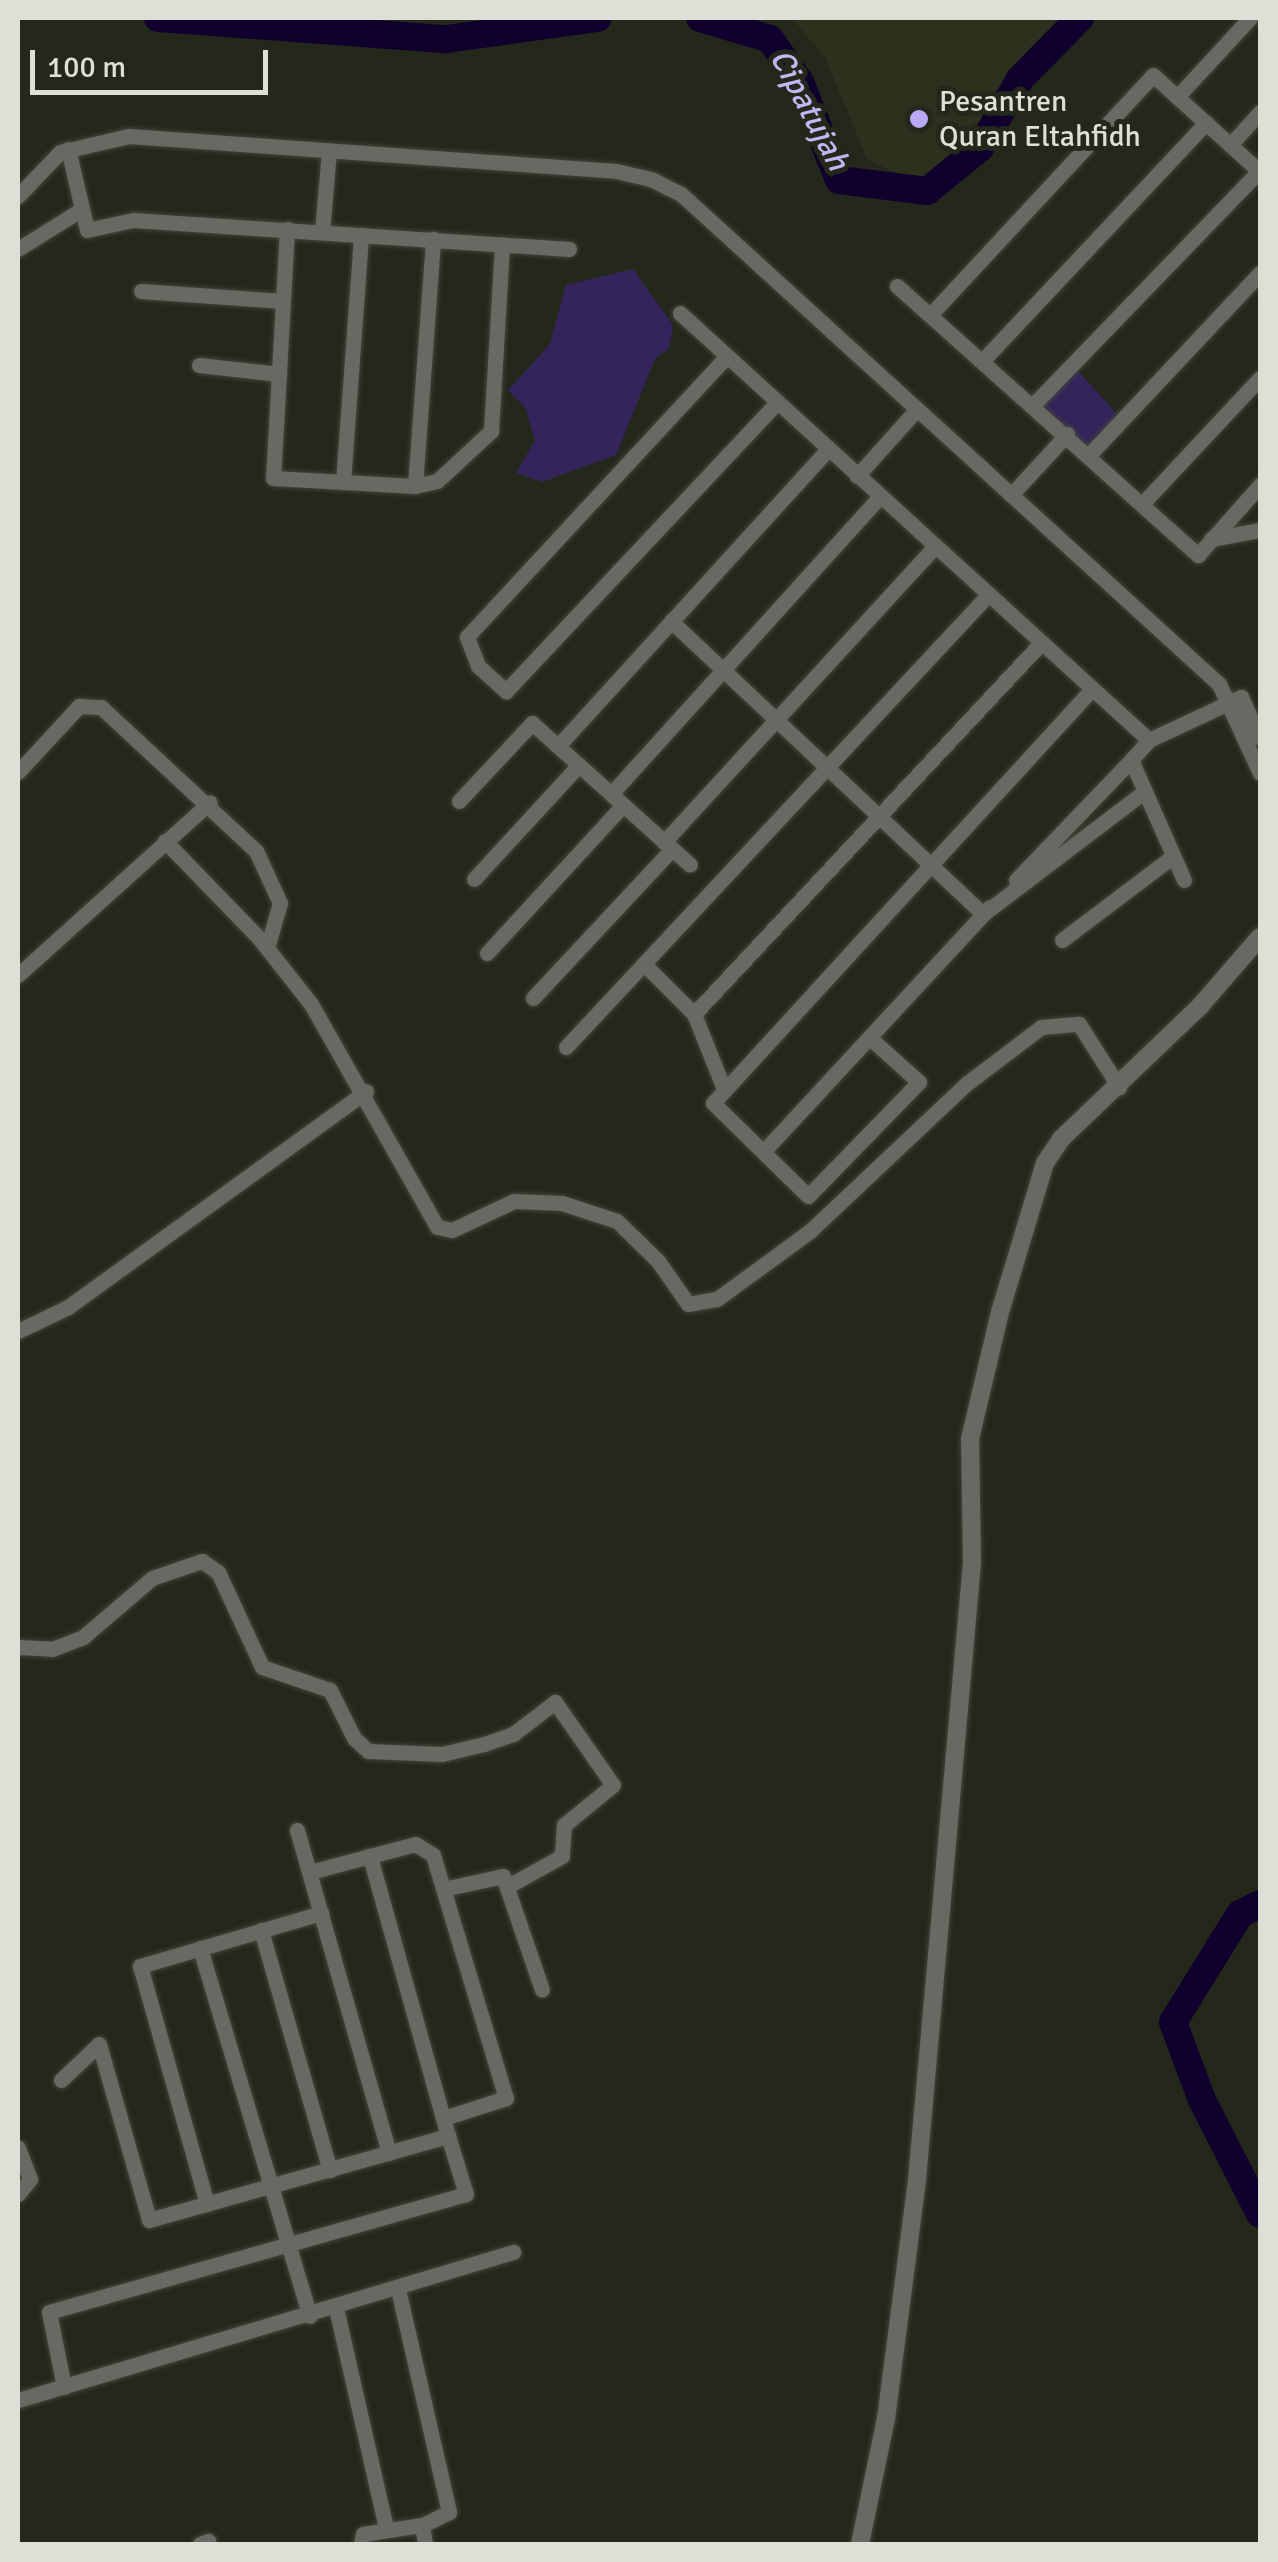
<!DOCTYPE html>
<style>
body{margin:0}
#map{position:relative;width:1278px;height:2562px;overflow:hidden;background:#24281b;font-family:Signika,sans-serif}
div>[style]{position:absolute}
.built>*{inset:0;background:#2c311d}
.green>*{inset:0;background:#34245c}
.river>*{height:28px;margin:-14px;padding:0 14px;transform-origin:14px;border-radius:14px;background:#10002d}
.roads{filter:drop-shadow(0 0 2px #424539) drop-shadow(0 0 2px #424539)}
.minor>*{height:15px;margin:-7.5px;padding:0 7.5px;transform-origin:7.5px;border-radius:7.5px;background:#676962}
.tertiary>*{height:18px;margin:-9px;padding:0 9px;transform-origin:9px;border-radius:9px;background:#676962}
.dots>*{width:28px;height:28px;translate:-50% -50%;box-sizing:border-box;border:5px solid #24281b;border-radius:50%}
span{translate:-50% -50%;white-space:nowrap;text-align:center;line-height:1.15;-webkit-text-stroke:10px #24281b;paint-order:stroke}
.poi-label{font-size:30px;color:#dee0d8}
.left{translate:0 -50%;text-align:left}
.water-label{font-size:32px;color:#c2b6f3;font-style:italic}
.frame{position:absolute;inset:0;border:20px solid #dee0d8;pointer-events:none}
.scale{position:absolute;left:30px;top:50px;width:238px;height:45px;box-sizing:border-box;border:5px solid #dee0d8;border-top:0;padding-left:12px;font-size:30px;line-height:35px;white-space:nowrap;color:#dee0d8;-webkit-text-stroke:8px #24281b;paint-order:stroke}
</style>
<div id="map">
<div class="built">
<div style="clip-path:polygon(792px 18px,1062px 18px,1003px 81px,971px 157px,950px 172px,909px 179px,867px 159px,825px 57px)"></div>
</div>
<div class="green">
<div style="clip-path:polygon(633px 269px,673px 325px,669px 348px,655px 359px,616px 455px,542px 482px,516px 473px,535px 440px,525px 407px,508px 390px,550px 344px,566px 285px)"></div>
<div style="clip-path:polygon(1075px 368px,1118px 415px,1088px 449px,1041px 403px)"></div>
</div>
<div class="river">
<div style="left:158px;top:18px;width:289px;rotate:4.2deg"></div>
<div style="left:446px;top:39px;width:153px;rotate:-7.9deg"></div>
<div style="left:700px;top:18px;width:73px;rotate:16.7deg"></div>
<div style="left:770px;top:39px;width:52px;rotate:55.1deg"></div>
<div style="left:800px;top:82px;width:105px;rotate:68.3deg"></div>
<div style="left:839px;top:180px;width:89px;rotate:7.1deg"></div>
<div style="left:927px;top:191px;width:68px;rotate:-39.1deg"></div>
<div style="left:980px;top:148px;width:80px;rotate:-59.9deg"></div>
<div style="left:1020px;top:79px;width:86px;rotate:-45.5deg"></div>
<div style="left:1260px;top:1904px;width:22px;rotate:153deg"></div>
<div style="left:1240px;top:1914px;width:127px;rotate:121.8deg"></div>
<div style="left:1173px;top:2022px;width:83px;rotate:69.6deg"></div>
<div style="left:1202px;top:2100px;width:128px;rotate:63deg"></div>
</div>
<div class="roads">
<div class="minor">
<div style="left:1177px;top:97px;width:108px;rotate:-47.3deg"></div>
<div style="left:1230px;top:145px;width:45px;rotate:-47.7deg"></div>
<div style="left:68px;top:149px;width:83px;rotate:76.8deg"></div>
<div style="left:87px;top:230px;width:47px;rotate:-12.3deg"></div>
<div style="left:133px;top:220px;width:437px;rotate:3.8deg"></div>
<div style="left:18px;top:196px;width:61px;rotate:-46.3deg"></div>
<div style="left:60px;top:152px;width:71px;rotate:-13.1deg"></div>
<div style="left:129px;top:136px;width:488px;rotate:4.1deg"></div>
<div style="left:616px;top:171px;width:36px;rotate:13deg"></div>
<div style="left:651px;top:179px;width:34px;rotate:27deg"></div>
<div style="left:681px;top:194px;width:728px;rotate:42.33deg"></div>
<div style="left:1219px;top:684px;width:98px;rotate:65.3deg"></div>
<div style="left:287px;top:229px;width:249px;rotate:93.2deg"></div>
<div style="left:273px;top:478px;width:142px;rotate:3.2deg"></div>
<div style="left:415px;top:486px;width:23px;rotate:-13deg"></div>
<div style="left:437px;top:481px;width:74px;rotate:-42.8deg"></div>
<div style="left:491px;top:431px;width:187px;rotate:-86.6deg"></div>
<div style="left:322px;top:232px;width:81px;rotate:-85.1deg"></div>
<div style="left:18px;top:249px;width:75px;rotate:-32deg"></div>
<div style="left:897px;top:286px;width:404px;rotate:41.8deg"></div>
<div style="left:1198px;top:555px;width:94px;rotate:-48.5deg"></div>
<div style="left:141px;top:291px;width:142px;rotate:4deg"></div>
<div style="left:680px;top:313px;width:634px;rotate:42.32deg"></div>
<div style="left:931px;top:314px;width:326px;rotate:-47.1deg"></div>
<div style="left:1153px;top:75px;width:144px;rotate:42.2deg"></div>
<div style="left:727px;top:356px;width:383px;rotate:132.8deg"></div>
<div style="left:467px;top:637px;width:31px;rotate:69deg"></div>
<div style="left:478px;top:666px;width:38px;rotate:42deg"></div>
<div style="left:506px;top:691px;width:396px;rotate:-46.8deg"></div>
<div style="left:985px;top:358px;width:323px;rotate:-46.8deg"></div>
<div style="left:199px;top:365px;width:81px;rotate:6.4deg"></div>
<div style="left:1034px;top:404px;width:324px;rotate:-46deg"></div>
<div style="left:1089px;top:455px;width:250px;rotate:-46.8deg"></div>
<div style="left:857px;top:476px;width:90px;rotate:-48.2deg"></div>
<div style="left:343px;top:482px;width:248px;rotate:-85.8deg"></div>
<div style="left:415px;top:486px;width:248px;rotate:-85.8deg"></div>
<div style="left:1011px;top:495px;width:83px;rotate:-47.4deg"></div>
<div style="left:1142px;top:504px;width:173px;rotate:-46.9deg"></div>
<div style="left:1211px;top:539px;width:50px;rotate:-10.4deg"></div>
<div style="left:671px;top:621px;width:428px;rotate:43.2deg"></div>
<div style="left:983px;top:914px;width:202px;rotate:-37.2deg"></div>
<div style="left:558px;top:746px;width:401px;rotate:-47.7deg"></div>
<div style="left:18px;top:772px;width:90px;rotate:-47.3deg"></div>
<div style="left:79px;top:706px;width:22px;rotate:3deg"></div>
<div style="left:101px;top:707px;width:212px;rotate:42.9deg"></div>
<div style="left:256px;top:851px;width:57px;rotate:65.2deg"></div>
<div style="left:280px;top:903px;width:47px;rotate:106.1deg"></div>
<div style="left:611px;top:794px;width:401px;rotate:-47.9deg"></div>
<div style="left:459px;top:801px;width:107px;rotate:-46.9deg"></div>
<div style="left:532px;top:723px;width:212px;rotate:41.9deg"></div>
<div style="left:165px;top:841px;width:135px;rotate:45.9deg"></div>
<div style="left:259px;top:938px;width:84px;rotate:51.8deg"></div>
<div style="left:311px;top:1004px;width:256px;rotate:60.5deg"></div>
<div style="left:437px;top:1227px;width:15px;rotate:11deg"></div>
<div style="left:452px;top:1230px;width:68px;rotate:-25.1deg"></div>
<div style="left:514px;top:1201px;width:48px;rotate:2.4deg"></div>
<div style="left:562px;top:1203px;width:58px;rotate:18.1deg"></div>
<div style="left:617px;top:1221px;width:57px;rotate:44.3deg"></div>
<div style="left:658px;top:1261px;width:52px;rotate:55.1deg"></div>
<div style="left:688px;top:1304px;width:29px;rotate:-10deg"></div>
<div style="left:717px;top:1299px;width:115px;rotate:-36.2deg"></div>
<div style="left:810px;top:1231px;width:214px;rotate:-43.3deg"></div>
<div style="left:966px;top:1084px;width:94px;rotate:-37.2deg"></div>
<div style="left:1041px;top:1027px;width:38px;rotate:-5deg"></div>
<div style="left:1079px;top:1024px;width:75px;rotate:57.6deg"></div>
<div style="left:664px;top:842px;width:401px;rotate:-47.5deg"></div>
<div style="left:474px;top:879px;width:155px;rotate:-47.4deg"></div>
<div style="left:1016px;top:880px;width:166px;rotate:-46.2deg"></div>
<div style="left:1184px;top:880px;width:131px;rotate:-113.8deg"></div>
<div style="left:1131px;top:760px;width:27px;rotate:-48deg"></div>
<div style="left:1149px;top:740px;width:102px;rotate:-25.1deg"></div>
<div style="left:1241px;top:697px;width:45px;rotate:65.1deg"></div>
<div style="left:1062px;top:940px;width:139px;rotate:-37.1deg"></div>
<div style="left:487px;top:953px;width:201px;rotate:-47.4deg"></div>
<div style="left:644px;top:964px;width:71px;rotate:45deg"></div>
<div style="left:694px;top:1014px;width:81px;rotate:68.2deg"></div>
<div style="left:18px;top:975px;width:258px;rotate:-42deg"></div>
<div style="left:533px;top:998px;width:204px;rotate:-47deg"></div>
<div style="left:694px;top:1014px;width:508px;rotate:-46.91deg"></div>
<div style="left:870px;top:1038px;width:66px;rotate:41.9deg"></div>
<div style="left:919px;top:1082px;width:159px;rotate:134.2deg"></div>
<div style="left:808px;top:1196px;width:133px;rotate:-135.6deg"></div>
<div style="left:713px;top:1103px;width:561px;rotate:-47.53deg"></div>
<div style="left:566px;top:1047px;width:618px;rotate:-46.97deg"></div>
<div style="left:763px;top:1152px;width:334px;rotate:-47.2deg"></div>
<div style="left:18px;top:1331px;width:55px;rotate:-25.6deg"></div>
<div style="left:68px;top:1307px;width:368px;rotate:-35.9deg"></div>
<div style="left:18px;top:1647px;width:34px;rotate:3deg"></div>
<div style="left:52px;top:1649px;width:33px;rotate:-21deg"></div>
<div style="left:83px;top:1637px;width:91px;rotate:-40.5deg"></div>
<div style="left:152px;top:1578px;width:53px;rotate:-18.8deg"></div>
<div style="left:202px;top:1561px;width:19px;rotate:35deg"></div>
<div style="left:218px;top:1572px;width:105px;rotate:65.1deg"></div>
<div style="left:262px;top:1667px;width:72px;rotate:18.7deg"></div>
<div style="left:330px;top:1690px;width:54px;rotate:63.4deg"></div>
<div style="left:354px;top:1738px;width:19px;rotate:43deg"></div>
<div style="left:368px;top:1751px;width:74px;rotate:2.3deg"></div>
<div style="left:442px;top:1754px;width:43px;rotate:-13.4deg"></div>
<div style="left:484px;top:1744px;width:31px;rotate:-19deg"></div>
<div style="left:513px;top:1734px;width:53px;rotate:-37.3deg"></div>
<div style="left:555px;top:1702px;width:101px;rotate:55.1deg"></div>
<div style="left:613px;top:1785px;width:63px;rotate:140.8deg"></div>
<div style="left:564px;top:1825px;width:31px;rotate:94deg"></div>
<div style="left:562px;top:1856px;width:60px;rotate:150.9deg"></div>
<div style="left:297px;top:1830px;width:336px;rotate:74.1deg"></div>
<div style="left:310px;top:1872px;width:109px;rotate:-14.9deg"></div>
<div style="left:415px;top:1844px;width:21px;rotate:31deg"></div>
<div style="left:433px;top:1855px;width:254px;rotate:73.3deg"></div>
<div style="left:506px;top:2098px;width:65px;rotate:162.1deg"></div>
<div style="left:443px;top:1889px;width:61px;rotate:-12.2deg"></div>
<div style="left:503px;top:1876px;width:120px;rotate:71.1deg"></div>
<div style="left:261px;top:1930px;width:250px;rotate:74deg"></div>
<div style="left:200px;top:1948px;width:384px;rotate:73.4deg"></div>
<div style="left:61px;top:2080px;width:52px;rotate:-43.5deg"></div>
<div style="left:99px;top:2044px;width:183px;rotate:74.1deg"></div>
<div style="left:149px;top:2220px;width:311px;rotate:-15.7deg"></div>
<div style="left:448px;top:2136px;width:291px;rotate:-105.6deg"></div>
<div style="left:18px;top:2194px;width:19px;rotate:-51deg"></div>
<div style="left:30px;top:2179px;width:34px;rotate:-111deg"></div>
<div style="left:207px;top:2204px;width:247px;rotate:-105.7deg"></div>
<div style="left:140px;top:1966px;width:189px;rotate:-16.3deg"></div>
<div style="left:398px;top:2289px;width:229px;rotate:77.1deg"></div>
<div style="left:449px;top:2512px;width:30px;rotate:154deg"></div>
<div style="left:422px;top:2525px;width:19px;rotate:81deg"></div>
<div style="left:336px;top:2308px;width:226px;rotate:77.2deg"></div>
<div style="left:64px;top:2387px;width:76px;rotate:-101.3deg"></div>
<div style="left:49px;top:2312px;width:433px;rotate:-15.8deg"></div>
<div style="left:466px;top:2194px;width:61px;rotate:-107.2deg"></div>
<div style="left:18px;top:2400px;width:517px;rotate:-16.65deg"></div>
<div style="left:200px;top:2544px;width:9px;rotate:-21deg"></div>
<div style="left:361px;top:2544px;width:10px;rotate:-79deg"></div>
<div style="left:363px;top:2534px;width:60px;rotate:-8.7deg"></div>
</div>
<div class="tertiary">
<div style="left:860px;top:2544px;width:128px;rotate:-78.3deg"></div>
<div style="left:886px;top:2419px;width:241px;rotate:-82.6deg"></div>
<div style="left:917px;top:2180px;width:620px;rotate:-84.91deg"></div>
<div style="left:972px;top:1562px;width:123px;rotate:-90.9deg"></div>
<div style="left:970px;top:1439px;width:130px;rotate:-76.7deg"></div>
<div style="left:1000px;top:1312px;width:156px;rotate:-73.2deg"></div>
<div style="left:1045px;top:1163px;width:29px;rotate:-56deg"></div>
<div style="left:1061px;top:1139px;width:194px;rotate:-43.7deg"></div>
<div style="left:1201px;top:1005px;width:90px;rotate:-49.1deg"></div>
</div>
</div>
<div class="dots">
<div style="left:919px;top:119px;background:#baaaf6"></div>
</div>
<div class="poi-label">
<span class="left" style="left:939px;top:119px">Pesantren<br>Quran Eltahfidh</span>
</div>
<div class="water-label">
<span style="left:809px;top:110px;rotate:62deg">Cipatujah</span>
</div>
<div class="frame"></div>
<div class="scale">100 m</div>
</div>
